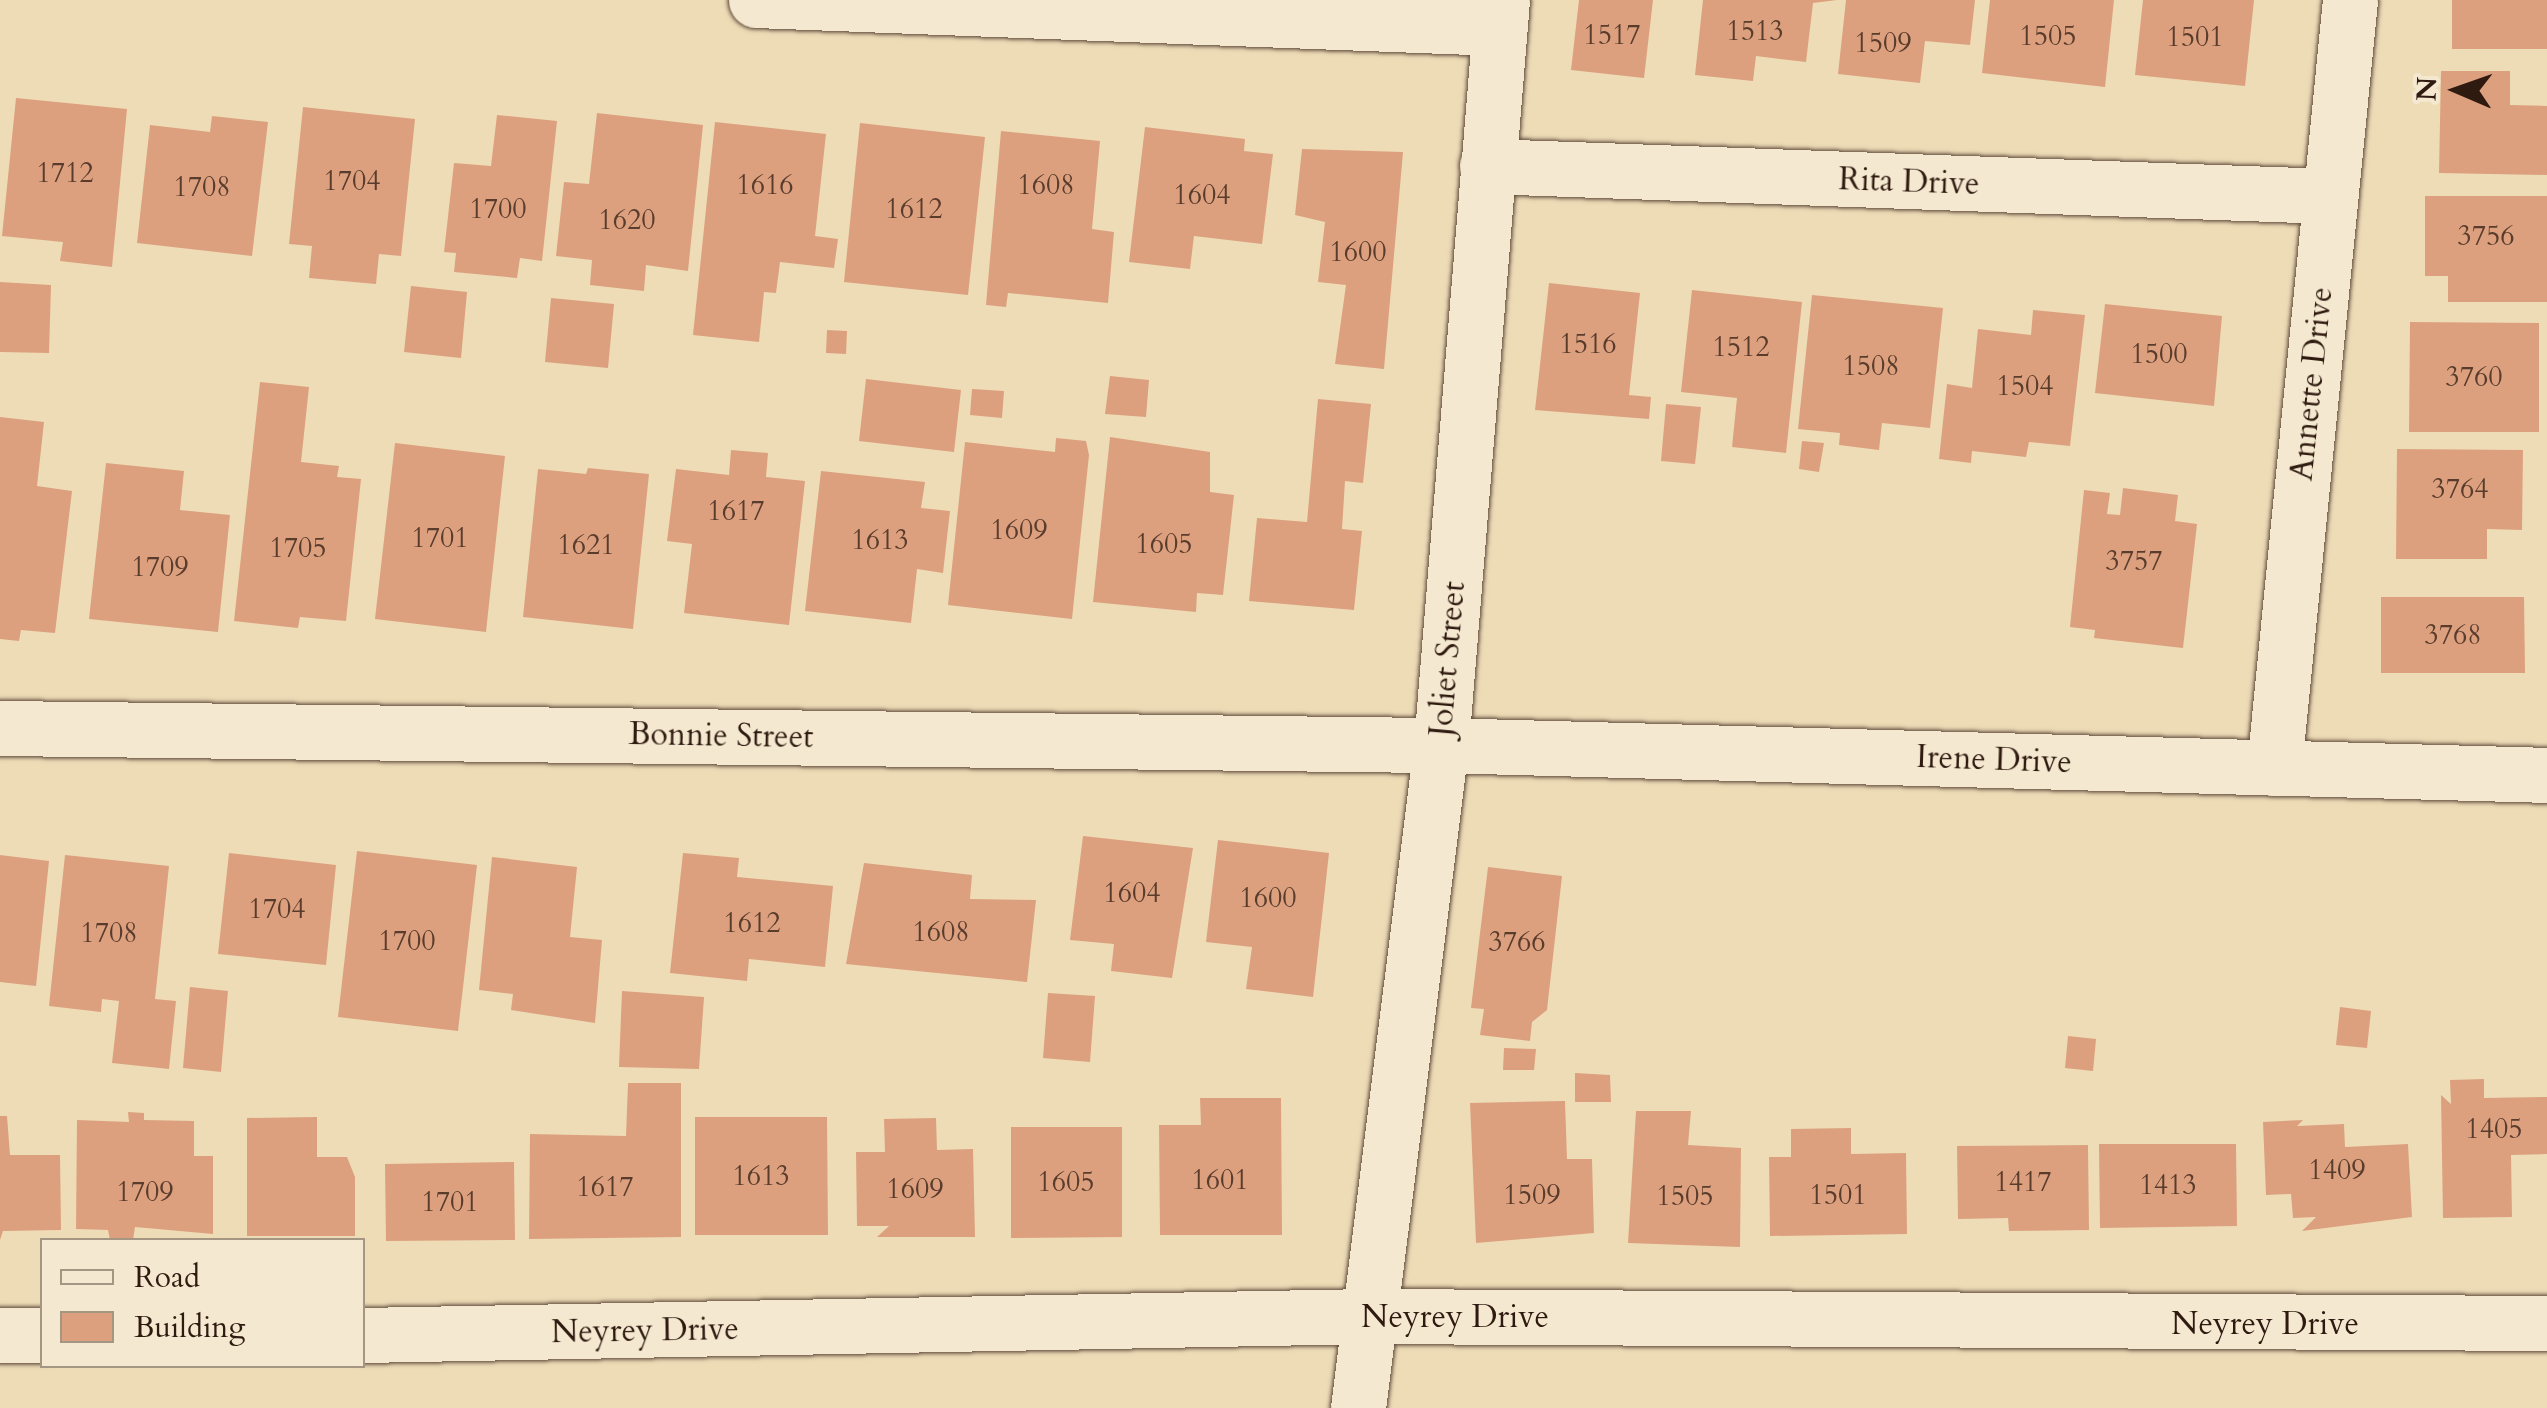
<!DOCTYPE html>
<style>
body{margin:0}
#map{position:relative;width:2547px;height:1408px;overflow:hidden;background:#eedcb7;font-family:Cardo,serif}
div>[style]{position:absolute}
.building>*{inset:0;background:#dca07f}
.roads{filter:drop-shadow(0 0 2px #5f4a3a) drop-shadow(0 0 2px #5f4a3a)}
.minor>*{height:55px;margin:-27.5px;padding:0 27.5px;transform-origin:27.5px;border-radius:27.5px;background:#f4e8d0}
span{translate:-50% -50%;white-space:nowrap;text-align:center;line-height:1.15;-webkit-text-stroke:8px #f4e8d0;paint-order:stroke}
.number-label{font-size:28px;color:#5a3c2c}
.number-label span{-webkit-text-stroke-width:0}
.street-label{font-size:32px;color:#2f1a10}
.legend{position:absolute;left:40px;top:1238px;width:325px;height:130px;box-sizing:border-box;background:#f4e8d0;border:2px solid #a59683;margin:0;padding:12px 18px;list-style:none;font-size:30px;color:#2f1a10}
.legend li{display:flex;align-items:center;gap:20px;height:50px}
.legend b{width:50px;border:2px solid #a59683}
.north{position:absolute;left:2407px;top:40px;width:100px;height:100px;-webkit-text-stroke:8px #f4e8d0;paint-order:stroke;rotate:272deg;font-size:28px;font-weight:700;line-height:40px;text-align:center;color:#2f1a10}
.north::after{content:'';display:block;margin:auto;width:35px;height:45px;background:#2f1a10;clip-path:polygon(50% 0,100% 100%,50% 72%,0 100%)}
</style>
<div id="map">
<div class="building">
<div style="clip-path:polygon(1579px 0,1653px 0,1644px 78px,1571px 70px)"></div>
<div style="clip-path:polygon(1703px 0,1837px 0,1813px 3px,1806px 62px,1756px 56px,1753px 81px,1695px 75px)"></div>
<div style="clip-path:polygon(1846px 0,1975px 0,1970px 45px,1925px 41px,1920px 83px,1838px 74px)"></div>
<div style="clip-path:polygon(1990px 0,2114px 0,2105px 87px,1982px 73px)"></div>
<div style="clip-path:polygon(2143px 0,2254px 0,2245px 86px,2135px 75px)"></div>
<div style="clip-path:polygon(2452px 0,2547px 0,2547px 49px,2452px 49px)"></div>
<div style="clip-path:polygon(2441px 71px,2510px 71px,2510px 105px,2547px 106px,2547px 175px,2439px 173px)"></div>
<div style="clip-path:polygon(16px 98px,127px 109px,112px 267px,60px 261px,63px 242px,2px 236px)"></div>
<div style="clip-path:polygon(303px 107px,415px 119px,401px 256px,379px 254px,376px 284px,309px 278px,312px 246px,289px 244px)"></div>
<div style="clip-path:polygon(597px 113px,703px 125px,688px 271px,646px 265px,644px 291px,590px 285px,592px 260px,556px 256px,564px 182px,589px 184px)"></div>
<div style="clip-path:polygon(497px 115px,557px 121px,542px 261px,520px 258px,517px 278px,454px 272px,456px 253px,444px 252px,454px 163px,491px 166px)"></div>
<div style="clip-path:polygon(212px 116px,268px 122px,252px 256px,137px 243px,150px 125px,210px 132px)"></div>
<div style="clip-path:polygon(715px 122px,826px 134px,815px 236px,838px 239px,834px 268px,780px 262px,776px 293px,764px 292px,759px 342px,693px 335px)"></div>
<div style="clip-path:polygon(860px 123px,985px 137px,968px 295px,844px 282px)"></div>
<div style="clip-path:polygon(1145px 127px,1245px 139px,1244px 151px,1273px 154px,1262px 244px,1194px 236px,1190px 269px,1129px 262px)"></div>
<div style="clip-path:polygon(1001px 131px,1100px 141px,1092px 229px,1114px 232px,1108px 303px,1008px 293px,1006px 307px,986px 305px)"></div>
<div style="clip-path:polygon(1302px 149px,1403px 152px,1384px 369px,1335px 364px,1346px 285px,1318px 282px,1325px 222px,1295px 215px)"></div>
<div style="clip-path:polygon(2425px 196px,2547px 196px,2547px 302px,2448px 302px,2448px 276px,2425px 276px)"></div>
<div style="clip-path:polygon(0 282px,51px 285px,49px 353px,0 352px)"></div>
<div style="clip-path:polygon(1549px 283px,1640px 293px,1629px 395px,1651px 397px,1649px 419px,1535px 410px)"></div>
<div style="clip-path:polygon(411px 286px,467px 292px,461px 358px,404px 352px)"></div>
<div style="clip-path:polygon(1692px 290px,1802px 302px,1786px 453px,1732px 447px,1737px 398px,1681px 392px)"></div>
<div style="clip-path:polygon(1812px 295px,1943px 308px,1930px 428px,1882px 423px,1879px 450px,1839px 445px,1840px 433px,1798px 429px)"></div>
<div style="clip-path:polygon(551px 298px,614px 304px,608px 368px,545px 362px)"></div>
<div style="clip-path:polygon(2105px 304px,2222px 316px,2214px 406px,2095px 393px)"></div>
<div style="clip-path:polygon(2033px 310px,2085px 315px,2070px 446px,2029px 442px,2026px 457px,1972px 451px,1971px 463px,1939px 459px,1947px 384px,1972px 388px,1978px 329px,2031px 335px)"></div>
<div style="clip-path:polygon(2410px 322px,2539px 323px,2539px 432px,2409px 432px)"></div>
<div style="clip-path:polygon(827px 330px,847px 331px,846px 354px,826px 353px)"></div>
<div style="clip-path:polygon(1110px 376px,1149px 380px,1146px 417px,1105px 414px)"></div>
<div style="clip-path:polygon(866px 379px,961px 390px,954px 452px,859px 441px)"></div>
<div style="clip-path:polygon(260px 382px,309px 387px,301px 462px,339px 466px,337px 477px,361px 479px,346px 621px,300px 617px,298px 628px,234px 621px)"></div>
<div style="clip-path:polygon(972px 389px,1004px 391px,1002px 418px,970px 415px)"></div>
<div style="clip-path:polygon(1318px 399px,1371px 404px,1363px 483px,1345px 481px,1342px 529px,1362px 531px,1354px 610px,1249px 601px,1257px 518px,1307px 522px)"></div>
<div style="clip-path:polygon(1666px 404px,1701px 407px,1695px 464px,1661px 461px)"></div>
<div style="clip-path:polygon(0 417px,44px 422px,37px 486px,72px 491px,55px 633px,21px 630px,19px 641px,0 639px)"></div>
<div style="clip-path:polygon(1110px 437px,1210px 452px,1210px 492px,1234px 495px,1223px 595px,1197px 593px,1196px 612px,1093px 602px)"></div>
<div style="clip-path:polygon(1056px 438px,1086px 441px,1089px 455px,1072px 619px,948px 605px,965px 442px,1055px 452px)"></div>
<div style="clip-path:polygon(1802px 441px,1824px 443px,1819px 472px,1799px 469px)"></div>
<div style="clip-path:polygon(395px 443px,505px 456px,486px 632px,375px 619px)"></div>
<div style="clip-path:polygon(2397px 449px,2523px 450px,2522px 530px,2487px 529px,2487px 559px,2396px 559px)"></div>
<div style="clip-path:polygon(731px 450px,768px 453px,766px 477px,805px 481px,789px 625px,684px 613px,692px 544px,667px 541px,676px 469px,729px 475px)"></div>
<div style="clip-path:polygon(106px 463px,184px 471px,180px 510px,230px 515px,218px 632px,89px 619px)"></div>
<div style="clip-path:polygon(588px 468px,649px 474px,633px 629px,523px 617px,538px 469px,586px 474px)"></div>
<div style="clip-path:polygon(821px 471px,925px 482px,921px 508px,950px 511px,943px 573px,917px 569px,911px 623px,805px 611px)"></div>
<div style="clip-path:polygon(2123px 488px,2178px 495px,2175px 521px,2197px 524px,2183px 648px,2094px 638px,2095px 630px,2070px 627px,2084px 490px,2110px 493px,2107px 514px,2120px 515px)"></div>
<div style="clip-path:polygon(2381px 597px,2524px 597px,2525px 673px,2381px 673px)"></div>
<div style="clip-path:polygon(1083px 836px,1193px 848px,1172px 978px,1111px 971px,1114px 944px,1070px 940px)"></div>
<div style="clip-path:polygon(1218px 840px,1329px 853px,1313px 997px,1246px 989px,1252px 947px,1206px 942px)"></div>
<div style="clip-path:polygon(357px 851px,477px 865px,458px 1031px,338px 1017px)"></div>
<div style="clip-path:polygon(229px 853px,336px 865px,326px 965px,218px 954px)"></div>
<div style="clip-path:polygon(683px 853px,739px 858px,737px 877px,833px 886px,825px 967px,749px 959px,747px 981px,670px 973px)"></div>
<div style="clip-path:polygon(0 855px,49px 861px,36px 986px,0 982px)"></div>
<div style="clip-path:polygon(65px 855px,169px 866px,155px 999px,176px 1001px,169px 1069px,112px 1063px,119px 1001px,102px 999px,101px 1012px,49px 1006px)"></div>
<div style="clip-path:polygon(492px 857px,577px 867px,570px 937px,602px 940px,595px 1023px,511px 1010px,513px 994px,479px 990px)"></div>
<div style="clip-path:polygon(864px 863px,972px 875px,970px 899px,1036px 900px,1027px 982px,846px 964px)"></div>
<div style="clip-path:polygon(1488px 867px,1562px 876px,1547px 1010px,1532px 1022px,1530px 1041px,1480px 1035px,1484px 1009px,1471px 1008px)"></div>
<div style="clip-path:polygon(190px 987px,228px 991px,221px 1072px,183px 1068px)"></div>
<div style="clip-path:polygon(622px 991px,704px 997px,699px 1069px,619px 1067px)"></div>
<div style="clip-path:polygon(1048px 993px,1095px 996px,1090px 1062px,1043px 1058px)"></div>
<div style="clip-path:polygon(2340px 1007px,2371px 1011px,2367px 1048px,2336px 1045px)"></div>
<div style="clip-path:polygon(2068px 1036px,2096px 1039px,2093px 1071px,2065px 1068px)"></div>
<div style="clip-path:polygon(1504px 1048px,1536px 1049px,1534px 1070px,1503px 1070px)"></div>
<div style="clip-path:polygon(1575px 1073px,1610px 1075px,1611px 1102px,1575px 1102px)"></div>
<div style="clip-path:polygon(2484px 1079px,2484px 1098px,2547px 1097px,2547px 1154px,2511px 1155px,2512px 1217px,2443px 1218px,2441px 1095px,2451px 1104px,2450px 1080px)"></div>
<div style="clip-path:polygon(628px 1083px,681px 1083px,681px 1237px,529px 1239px,530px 1134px,626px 1136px)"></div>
<div style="clip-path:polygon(1200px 1098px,1281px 1098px,1282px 1235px,1160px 1235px,1159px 1125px,1201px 1125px)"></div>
<div style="clip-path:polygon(1565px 1101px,1567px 1159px,1592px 1159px,1594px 1233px,1476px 1243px,1470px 1103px)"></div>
<div style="clip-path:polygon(1636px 1111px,1691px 1111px,1688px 1145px,1741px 1148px,1740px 1247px,1628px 1243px)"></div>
<div style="clip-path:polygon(128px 1112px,144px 1113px,144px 1120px,194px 1121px,194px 1156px,213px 1156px,213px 1234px,135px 1227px,133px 1240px,110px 1240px,108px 1230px,76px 1229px,77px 1120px,129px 1122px)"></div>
<div style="clip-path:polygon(0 1116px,7px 1116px,10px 1155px,60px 1155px,61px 1230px,3px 1231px,0 1240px)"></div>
<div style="clip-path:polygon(317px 1117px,317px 1157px,347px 1157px,355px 1177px,355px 1236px,247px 1236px,247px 1118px)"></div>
<div style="clip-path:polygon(695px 1117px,827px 1117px,828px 1235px,695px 1235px)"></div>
<div style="clip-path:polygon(936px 1118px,937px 1150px,973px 1149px,975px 1237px,877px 1237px,889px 1226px,857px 1226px,856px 1152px,885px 1152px,884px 1119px)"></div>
<div style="clip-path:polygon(2303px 1120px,2297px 1126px,2344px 1124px,2345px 1147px,2408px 1144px,2412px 1217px,2302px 1231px,2316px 1217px,2293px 1218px,2291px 1194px,2266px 1195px,2263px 1122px)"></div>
<div style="clip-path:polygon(1011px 1127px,1122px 1127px,1122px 1237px,1011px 1238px)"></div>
<div style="clip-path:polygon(1851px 1128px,1851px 1154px,1906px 1153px,1907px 1234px,1770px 1236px,1769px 1157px,1791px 1157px,1791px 1129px)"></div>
<div style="clip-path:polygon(2099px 1144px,2236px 1144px,2237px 1226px,2100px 1228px)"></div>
<div style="clip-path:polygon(2088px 1145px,2089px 1230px,2009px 1231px,2008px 1218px,1958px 1219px,1957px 1146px)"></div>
<div style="clip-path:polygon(514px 1162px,515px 1240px,386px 1241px,385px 1164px)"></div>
</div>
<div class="roads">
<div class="minor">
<div style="left:756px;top:0;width:744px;rotate:2.16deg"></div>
<div style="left:1487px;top:166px;width:844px;rotate:2.04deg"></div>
<div style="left:0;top:728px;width:1441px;rotate:0.68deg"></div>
<div style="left:1441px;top:745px;width:1106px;rotate:1.55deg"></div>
<div style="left:2274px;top:768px;width:772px;rotate:-84.35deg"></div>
<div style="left:0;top:1335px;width:42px"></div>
<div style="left:362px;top:1335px;width:1006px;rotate:-1.08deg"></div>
<div style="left:1368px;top:1316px;width:1179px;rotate:0.34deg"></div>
<div style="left:1358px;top:1408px;width:668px;rotate:-82.86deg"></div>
<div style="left:1441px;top:745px;width:747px;rotate:-85.32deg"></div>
</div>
</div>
<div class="number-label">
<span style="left:1755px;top:31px">1513</span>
<span style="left:1612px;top:35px">1517</span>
<span style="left:2048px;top:36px">1505</span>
<span style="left:2195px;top:37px">1501</span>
<span style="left:1883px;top:43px">1509</span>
<span style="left:65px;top:173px">1712</span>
<span style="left:352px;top:181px">1704</span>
<span style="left:765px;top:185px">1616</span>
<span style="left:1046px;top:185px">1608</span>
<span style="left:202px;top:187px">1708</span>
<span style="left:1202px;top:195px">1604</span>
<span style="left:498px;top:209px">1700</span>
<span style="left:914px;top:209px">1612</span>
<span style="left:627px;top:220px">1620</span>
<span style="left:2486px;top:236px">3756</span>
<span style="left:1358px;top:252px">1600</span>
<span style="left:1588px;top:344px">1516</span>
<span style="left:1741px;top:347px">1512</span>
<span style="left:2159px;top:354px">1500</span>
<span style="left:1871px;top:366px">1508</span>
<span style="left:2474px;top:377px">3760</span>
<span style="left:2025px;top:386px">1504</span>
<span style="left:2460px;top:489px">3764</span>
<span style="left:736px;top:511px">1617</span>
<span style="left:1019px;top:530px">1609</span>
<span style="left:440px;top:538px">1701</span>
<span style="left:880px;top:540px">1613</span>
<span style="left:1164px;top:544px">1605</span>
<span style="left:586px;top:545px">1621</span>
<span style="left:298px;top:548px">1705</span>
<span style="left:2134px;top:561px">3757</span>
<span style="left:160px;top:567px">1709</span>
<span style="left:2453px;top:635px">3768</span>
<span style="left:1132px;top:893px">1604</span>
<span style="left:1268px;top:898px">1600</span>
<span style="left:277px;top:909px">1704</span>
<span style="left:752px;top:923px">1612</span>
<span style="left:941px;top:932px">1608</span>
<span style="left:109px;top:933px">1708</span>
<span style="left:407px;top:941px">1700</span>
<span style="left:1517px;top:942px">3766</span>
<span style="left:2494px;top:1129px">1405</span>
<span style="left:2337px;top:1170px">1409</span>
<span style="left:761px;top:1176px">1613</span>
<span style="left:1220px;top:1180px">1601</span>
<span style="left:1066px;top:1182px">1605</span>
<span style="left:2023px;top:1182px">1417</span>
<span style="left:2168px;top:1185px">1413</span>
<span style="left:605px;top:1187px">1617</span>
<span style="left:915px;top:1189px">1609</span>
<span style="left:145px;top:1192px">1709</span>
<span style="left:1532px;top:1195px">1509</span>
<span style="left:1838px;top:1195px">1501</span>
<span style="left:1685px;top:1196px">1505</span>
<span style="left:450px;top:1202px">1701</span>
</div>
<div class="street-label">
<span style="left:1909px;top:182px;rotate:2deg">Rita Drive</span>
<span style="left:2312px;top:384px;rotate:-84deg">Annette Drive</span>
<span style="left:1448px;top:659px;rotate:-85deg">Joliet Street</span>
<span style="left:721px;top:736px;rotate:1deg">Bonnie Street</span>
<span style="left:1994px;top:760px;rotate:2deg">Irene Drive</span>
<span style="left:1455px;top:1317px">Neyrey Drive</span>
<span style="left:2265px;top:1324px">Neyrey Drive</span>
<span style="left:645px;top:1331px;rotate:-1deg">Neyrey Drive</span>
</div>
<ul class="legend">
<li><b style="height:12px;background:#f4e8d0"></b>Road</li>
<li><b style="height:28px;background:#dca07f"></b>Building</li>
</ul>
<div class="north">N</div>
</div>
